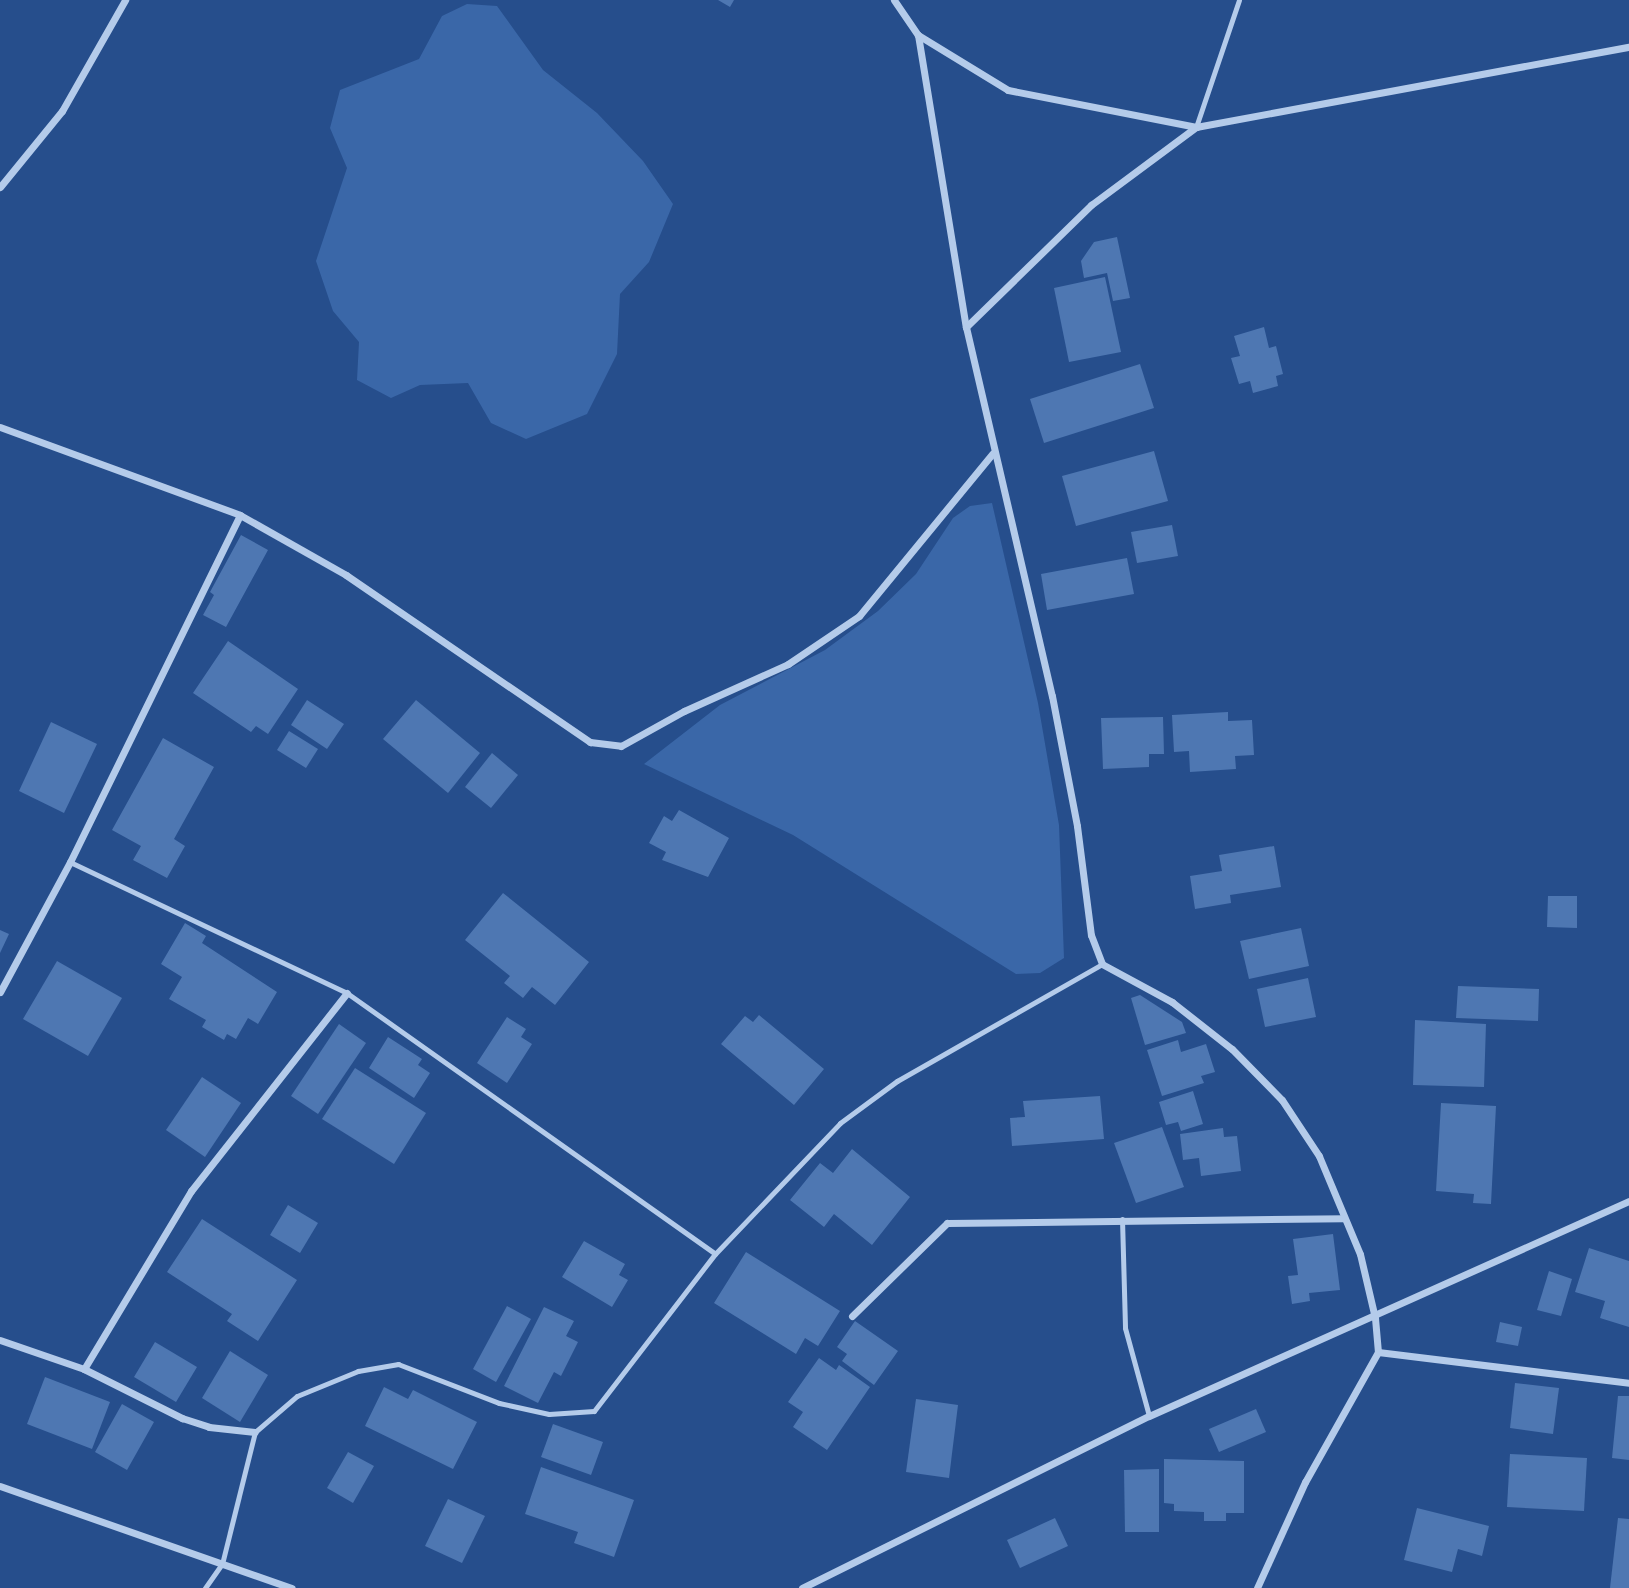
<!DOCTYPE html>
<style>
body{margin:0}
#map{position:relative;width:1629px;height:1588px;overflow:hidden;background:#264e8c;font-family:Ubuntu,sans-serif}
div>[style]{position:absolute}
.green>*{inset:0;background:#3a67a8}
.building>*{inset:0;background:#4e77b2}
.lane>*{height:5px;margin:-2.5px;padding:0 2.5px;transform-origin:2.5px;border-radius:2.5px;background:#b4cbea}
.street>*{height:7px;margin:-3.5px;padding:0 3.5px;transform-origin:3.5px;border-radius:3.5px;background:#b4cbea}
span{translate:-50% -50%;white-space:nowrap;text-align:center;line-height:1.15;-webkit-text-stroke:7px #264e8c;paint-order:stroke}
</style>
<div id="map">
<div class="green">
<div style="clip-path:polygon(467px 4px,497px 6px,543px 70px,597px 113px,643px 161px,673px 204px,649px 262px,620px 294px,617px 354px,587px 414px,526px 439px,491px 423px,468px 383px,420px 385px,391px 398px,357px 380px,359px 342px,333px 311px,316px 261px,347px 168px,330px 128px,340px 90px,419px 59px,442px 16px)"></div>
<div style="clip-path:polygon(992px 503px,1038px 703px,1059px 825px,1064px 958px,1040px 973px,1016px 974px,793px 835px,644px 764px,720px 705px,825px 650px,878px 611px,916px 574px,953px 518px,970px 506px)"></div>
</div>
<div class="building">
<div style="clip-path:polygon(718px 0,734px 0,730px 7px)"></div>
<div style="clip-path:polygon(1117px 237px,1130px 298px,1113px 301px,1107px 273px,1084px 278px,1081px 261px,1094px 242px)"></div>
<div style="clip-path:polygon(1105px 277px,1121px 352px,1069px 362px,1054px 288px)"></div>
<div style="clip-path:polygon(1264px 327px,1269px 348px,1276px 346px,1283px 374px,1276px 376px,1278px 386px,1253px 393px,1250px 381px,1239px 384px,1231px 358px,1240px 356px,1234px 336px)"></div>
<div style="clip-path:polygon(1140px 364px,1154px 408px,1044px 443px,1030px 399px)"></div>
<div style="clip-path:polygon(1154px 451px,1168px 501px,1076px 526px,1062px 476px)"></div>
<div style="clip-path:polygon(1172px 525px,1178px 556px,1137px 563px,1131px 532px)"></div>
<div style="clip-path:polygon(241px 535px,268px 550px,226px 627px,203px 615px,214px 595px,210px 592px)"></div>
<div style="clip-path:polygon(1127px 558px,1134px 594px,1047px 610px,1041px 574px)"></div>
<div style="clip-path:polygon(228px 641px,298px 689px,268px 734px,256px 726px,251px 732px,193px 693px)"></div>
<div style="clip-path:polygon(307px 700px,344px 724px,327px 749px,291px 725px)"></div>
<div style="clip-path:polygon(416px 700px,480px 753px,448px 793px,383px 739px)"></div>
<div style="clip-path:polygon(1228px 712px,1228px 721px,1252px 720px,1254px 755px,1235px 756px,1236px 769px,1190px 772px,1189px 751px,1174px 752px,1172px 715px)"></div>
<div style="clip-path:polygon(1163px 717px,1164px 754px,1149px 754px,1149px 767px,1103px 769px,1101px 718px)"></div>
<div style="clip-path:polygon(51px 722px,97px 744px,64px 813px,19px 791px)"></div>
<div style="clip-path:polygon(289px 731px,318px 749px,306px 768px,277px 750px)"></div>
<div style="clip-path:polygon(163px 738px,214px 767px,174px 839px,185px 846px,167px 878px,133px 860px,141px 846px,112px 830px)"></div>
<div style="clip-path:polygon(492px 753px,518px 775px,491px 808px,465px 787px)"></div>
<div style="clip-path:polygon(679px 810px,729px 838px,708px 877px,662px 860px,666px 852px,649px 843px,664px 816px,672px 821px)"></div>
<div style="clip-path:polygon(1274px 846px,1281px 887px,1230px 895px,1231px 903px,1195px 909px,1190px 876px,1222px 871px,1219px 855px)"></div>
<div style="clip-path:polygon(503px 893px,589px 962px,555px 1005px,532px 987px,523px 998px,504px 983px,510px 976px,465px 940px)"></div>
<div style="clip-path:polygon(1548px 896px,1577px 896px,1577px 928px,1547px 927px)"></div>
<div style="clip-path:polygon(185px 923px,206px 936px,202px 943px,277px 992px,258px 1024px,248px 1018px,236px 1039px,227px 1034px,224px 1040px,202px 1027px,206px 1020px,169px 999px,182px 977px,161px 964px)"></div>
<div style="clip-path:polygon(1301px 928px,1309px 966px,1249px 979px,1240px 941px)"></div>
<div style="clip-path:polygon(0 930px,9px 934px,0 953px)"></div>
<div style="clip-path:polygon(57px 961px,122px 998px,88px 1056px,23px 1019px)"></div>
<div style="clip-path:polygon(1308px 978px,1316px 1017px,1265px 1027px,1257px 989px)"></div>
<div style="clip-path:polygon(1458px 986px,1539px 989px,1538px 1021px,1456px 1018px)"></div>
<div style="clip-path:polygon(1140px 995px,1182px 1022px,1186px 1033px,1145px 1045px,1131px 998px)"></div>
<div style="clip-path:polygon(759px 1015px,824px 1069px,794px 1105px,721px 1044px,745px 1016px,753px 1022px)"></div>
<div style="clip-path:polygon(507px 1017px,526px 1029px,521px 1037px,532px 1044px,507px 1083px,477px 1063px)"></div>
<div style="clip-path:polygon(1415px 1020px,1486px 1024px,1484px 1087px,1413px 1085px)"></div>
<div style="clip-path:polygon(339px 1024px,366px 1043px,318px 1114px,291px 1096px)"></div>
<div style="clip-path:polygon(388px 1037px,422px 1059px,418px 1065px,430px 1073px,414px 1098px,369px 1068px)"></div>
<div style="clip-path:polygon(1178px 1040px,1181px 1052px,1206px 1044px,1215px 1072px,1201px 1076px,1204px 1083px,1162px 1096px,1147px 1050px)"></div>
<div style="clip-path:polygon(355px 1068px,426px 1113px,394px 1164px,322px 1119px)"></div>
<div style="clip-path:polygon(202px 1077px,241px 1103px,205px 1157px,166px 1130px)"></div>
<div style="clip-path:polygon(1193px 1091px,1203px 1124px,1181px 1131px,1178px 1122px,1166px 1125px,1159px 1102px)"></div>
<div style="clip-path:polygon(1100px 1096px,1104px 1139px,1012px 1146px,1010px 1118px,1025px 1117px,1023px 1101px)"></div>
<div style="clip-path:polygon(1441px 1103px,1496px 1106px,1491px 1204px,1473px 1203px,1474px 1194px,1436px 1191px)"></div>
<div style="clip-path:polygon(1162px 1127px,1184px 1187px,1136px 1203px,1114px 1143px)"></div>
<div style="clip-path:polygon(1223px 1128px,1224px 1137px,1237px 1136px,1241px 1171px,1201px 1176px,1199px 1158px,1183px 1160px,1180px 1134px)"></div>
<div style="clip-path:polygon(852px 1149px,910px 1197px,872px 1245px,834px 1214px,824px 1227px,790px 1200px,820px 1163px,833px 1173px)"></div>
<div style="clip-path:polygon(288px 1205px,318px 1223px,300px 1253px,270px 1235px)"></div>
<div style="clip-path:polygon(202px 1219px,297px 1280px,258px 1341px,227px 1321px,232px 1314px,167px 1272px)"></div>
<div style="clip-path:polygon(1333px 1234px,1340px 1290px,1309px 1293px,1310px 1301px,1292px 1304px,1288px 1276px,1298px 1275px,1293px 1239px)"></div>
<div style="clip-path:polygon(584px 1241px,625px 1264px,619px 1275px,628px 1280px,612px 1307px,562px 1277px)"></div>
<div style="clip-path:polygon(1589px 1248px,1629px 1261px,1629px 1327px,1600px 1318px,1605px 1301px,1575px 1292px)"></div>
<div style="clip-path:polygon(746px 1252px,840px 1311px,818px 1346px,805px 1338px,796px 1354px,714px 1303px)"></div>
<div style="clip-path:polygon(1549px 1271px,1572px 1279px,1561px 1316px,1537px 1310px)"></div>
<div style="clip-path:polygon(507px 1306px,531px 1319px,496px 1382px,473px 1369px)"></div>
<div style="clip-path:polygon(544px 1307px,574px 1321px,566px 1336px,578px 1342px,561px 1376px,554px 1372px,538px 1403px,504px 1386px)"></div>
<div style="clip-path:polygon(855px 1321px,898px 1351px,874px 1385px,842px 1361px,847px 1354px,837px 1347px)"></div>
<div style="clip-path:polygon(1500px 1322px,1522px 1327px,1518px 1346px,1496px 1342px)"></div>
<div style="clip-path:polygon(155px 1342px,197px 1367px,176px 1402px,134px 1377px)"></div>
<div style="clip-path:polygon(230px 1351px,268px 1375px,240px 1422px,202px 1398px)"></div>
<div style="clip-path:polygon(819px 1358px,836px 1370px,839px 1365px,870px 1387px,827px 1450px,793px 1427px,803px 1412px,788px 1402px)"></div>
<div style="clip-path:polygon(45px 1377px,110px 1402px,92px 1449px,27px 1424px)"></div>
<div style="clip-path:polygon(1515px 1383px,1559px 1388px,1553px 1434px,1510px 1428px)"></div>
<div style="clip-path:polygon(384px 1387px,408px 1399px,413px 1390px,477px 1422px,453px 1469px,365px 1426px)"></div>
<div style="clip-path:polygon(1618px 1396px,1629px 1396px,1629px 1460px,1612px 1458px)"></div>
<div style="clip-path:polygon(916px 1399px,958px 1405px,949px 1478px,906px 1472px)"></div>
<div style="clip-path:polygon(122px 1404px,154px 1422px,127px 1470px,95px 1452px)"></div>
<div style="clip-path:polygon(1256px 1409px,1266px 1432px,1219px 1452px,1209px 1429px)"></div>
<div style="clip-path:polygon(553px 1424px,603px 1442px,591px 1475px,541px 1457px)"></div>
<div style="clip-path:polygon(348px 1452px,374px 1466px,353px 1503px,327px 1488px)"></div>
<div style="clip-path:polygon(1510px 1454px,1587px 1458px,1584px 1511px,1507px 1507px)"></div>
<div style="clip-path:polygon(1164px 1459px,1244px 1461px,1244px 1513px,1226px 1513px,1226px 1521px,1204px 1521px,1204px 1512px,1174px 1511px,1174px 1504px,1164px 1503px)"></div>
<div style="clip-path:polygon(541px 1467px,634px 1500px,614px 1557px,574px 1543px,578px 1532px,525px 1514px)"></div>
<div style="clip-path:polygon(1159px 1469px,1159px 1532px,1125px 1532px,1124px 1470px)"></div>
<div style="clip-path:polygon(448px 1499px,485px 1516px,462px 1563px,425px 1546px)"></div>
<div style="clip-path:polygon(1417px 1508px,1489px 1526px,1482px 1556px,1458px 1549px,1452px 1572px,1404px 1560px)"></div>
<div style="clip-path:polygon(1055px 1518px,1068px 1546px,1020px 1568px,1007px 1540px)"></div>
<div style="clip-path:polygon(1618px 1518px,1629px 1519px,1629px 1588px,1610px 1588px)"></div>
</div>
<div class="lane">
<div style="left:1196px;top:127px;width:134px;rotate:-71.3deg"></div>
<div style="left:70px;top:862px;width:306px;rotate:25.3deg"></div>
<div style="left:347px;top:993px;width:451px;rotate:35.3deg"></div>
<div style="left:1122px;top:1219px;width:109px;rotate:88.4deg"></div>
<div style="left:1125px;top:1328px;width:91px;rotate:74.7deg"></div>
<div style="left:205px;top:1588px;width:29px;rotate:-55deg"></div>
<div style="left:222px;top:1564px;width:136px;rotate:-76deg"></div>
<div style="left:255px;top:1432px;width:55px;rotate:-40.6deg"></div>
<div style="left:297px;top:1396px;width:66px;rotate:-22.3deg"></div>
<div style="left:358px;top:1371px;width:41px;rotate:-9.9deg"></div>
<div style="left:398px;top:1364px;width:108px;rotate:21.1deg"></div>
<div style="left:499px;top:1403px;width:51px;rotate:12.4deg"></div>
<div style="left:549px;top:1414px;width:45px;rotate:-3.8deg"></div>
<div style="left:594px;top:1411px;width:198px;rotate:-52.4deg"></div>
<div style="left:715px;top:1254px;width:181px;rotate:-46.3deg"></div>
<div style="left:840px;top:1123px;width:71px;rotate:-36.4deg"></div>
<div style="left:897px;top:1081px;width:236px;rotate:-29.7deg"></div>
</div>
<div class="street">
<div style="left:894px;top:0;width:42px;rotate:55.6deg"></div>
<div style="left:918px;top:35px;width:296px;rotate:80.7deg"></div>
<div style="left:966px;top:327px;width:379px;rotate:76.9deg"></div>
<div style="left:1052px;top:696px;width:132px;rotate:79.1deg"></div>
<div style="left:1077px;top:826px;width:110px;rotate:82.7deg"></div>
<div style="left:1091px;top:935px;width:31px;rotate:69deg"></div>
<div style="left:1102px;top:964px;width:80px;rotate:28.5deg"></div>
<div style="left:1172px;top:1002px;width:76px;rotate:38.1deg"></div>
<div style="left:1232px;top:1049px;width:71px;rotate:45.6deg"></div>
<div style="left:1282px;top:1100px;width:67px;rotate:56.5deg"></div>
<div style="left:1319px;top:1156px;width:106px;rotate:67.3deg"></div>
<div style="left:1360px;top:1254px;width:66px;rotate:76.8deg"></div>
<div style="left:1375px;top:1318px;width:34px;rotate:85deg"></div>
<div style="left:1378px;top:1352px;width:149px;rotate:119.3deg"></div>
<div style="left:1305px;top:1482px;width:116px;rotate:114.4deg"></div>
<div style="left:918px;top:35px;width:105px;rotate:31.4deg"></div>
<div style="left:1008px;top:90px;width:192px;rotate:11.1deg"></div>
<div style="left:1196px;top:127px;width:440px;rotate:-10.5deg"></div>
<div style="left:0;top:187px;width:98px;rotate:-50.8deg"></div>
<div style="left:62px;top:111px;width:128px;rotate:-60.4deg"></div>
<div style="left:966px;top:327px;width:175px;rotate:-44.3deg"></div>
<div style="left:1091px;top:205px;width:131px;rotate:-36.6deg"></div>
<div style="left:0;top:427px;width:256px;rotate:20.1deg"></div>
<div style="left:240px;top:515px;width:122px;rotate:29.5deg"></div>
<div style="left:346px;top:575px;width:296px;rotate:34.4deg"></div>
<div style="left:590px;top:742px;width:31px;rotate:7deg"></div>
<div style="left:621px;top:746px;width:72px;rotate:-29.1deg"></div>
<div style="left:684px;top:711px;width:114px;rotate:-24.3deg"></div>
<div style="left:788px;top:664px;width:86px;rotate:-34.1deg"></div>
<div style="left:859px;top:616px;width:210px;rotate:-50.6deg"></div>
<div style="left:0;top:992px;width:148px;rotate:-61.7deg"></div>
<div style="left:70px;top:862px;width:386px;rotate:-63.9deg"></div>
<div style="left:852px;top:1316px;width:133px;rotate:-44.4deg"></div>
<div style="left:947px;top:1223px;width:397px;rotate:-0.7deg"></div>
<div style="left:0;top:1340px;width:89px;rotate:19deg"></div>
<div style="left:84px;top:1369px;width:110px;rotate:26.6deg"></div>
<div style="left:182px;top:1418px;width:28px;rotate:18deg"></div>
<div style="left:209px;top:1427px;width:46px;rotate:6.2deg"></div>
<div style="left:1378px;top:1352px;width:253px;rotate:7deg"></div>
<div style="left:84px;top:1369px;width:208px;rotate:-59deg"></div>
<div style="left:191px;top:1191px;width:252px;rotate:-51.8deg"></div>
<div style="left:0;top:1486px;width:309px;rotate:19.3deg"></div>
<div style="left:802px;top:1588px;width:387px;rotate:-26.4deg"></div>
<div style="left:1149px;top:1416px;width:526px;rotate:-24.13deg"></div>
</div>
</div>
